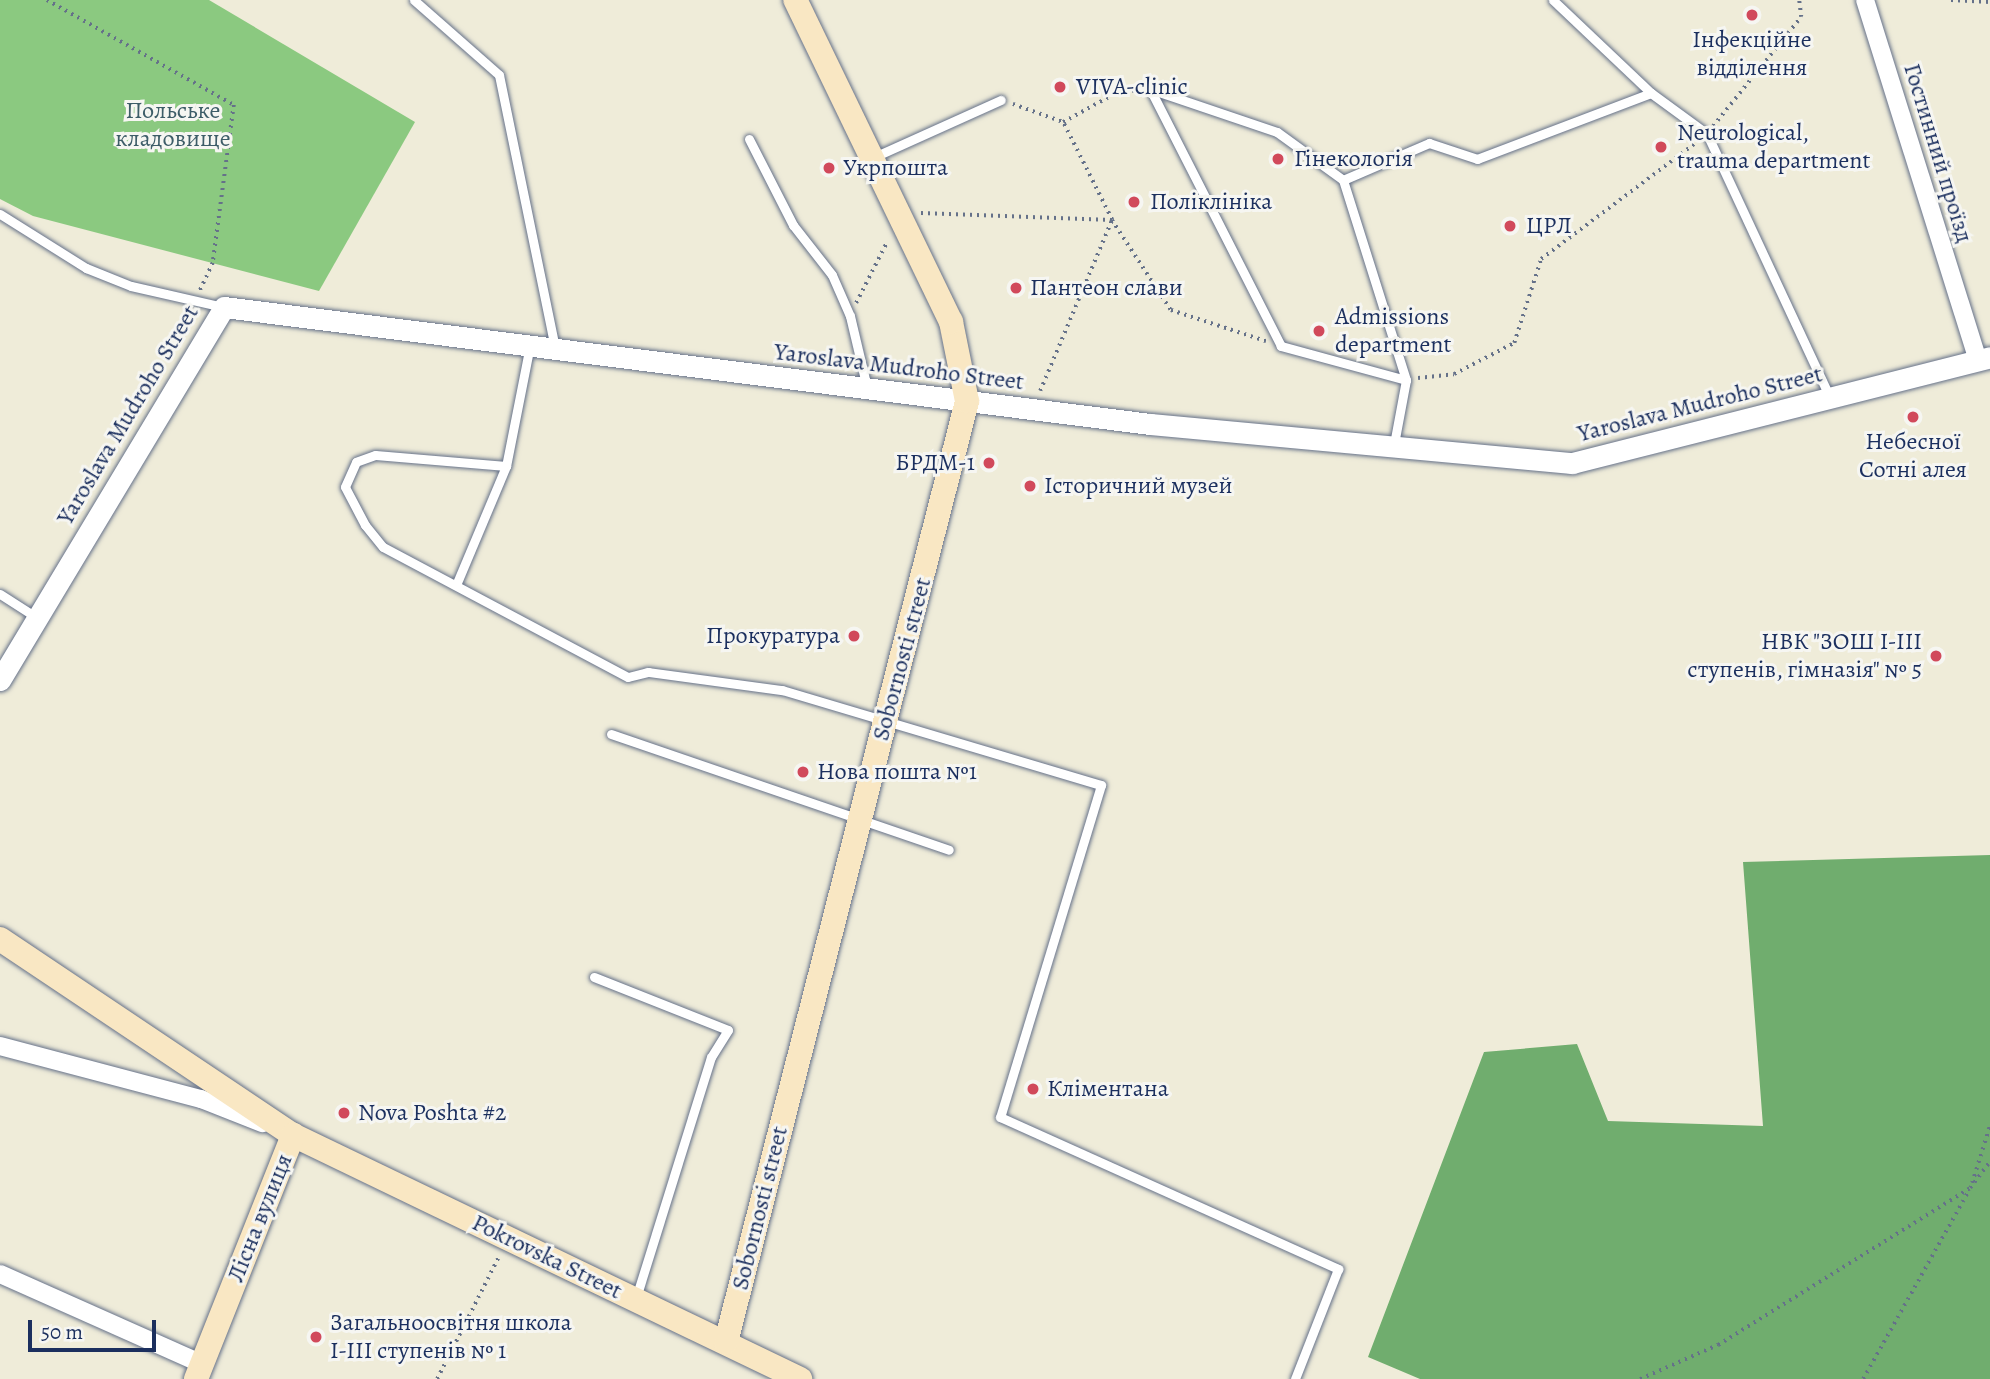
<!DOCTYPE html>
<meta charset="utf-8">
<style>
body{margin:0}
#map{position:relative;width:1990px;height:1379px;overflow:hidden;background:#efecd9;font-family:Alegreya,serif}
div>[style]{position:absolute}
.green>*{inset:0;background:#8bc980}
.forest>*{inset:0;background:#70ad6e}
.path>*{height:3.5px;margin-top:-1.75px;transform-origin:0;background:repeating-linear-gradient(90deg,#657189 0 2px,transparent 0 7px)}
.roads{filter:drop-shadow(0 0 2px #657189) drop-shadow(0 0 2px #657189)}
.service>*{height:9px;margin:-4.5px;padding:0 4.5px;transform-origin:4.5px;border-radius:4.5px;background:#fff}
.minor>*{height:18px;margin:-9px;padding:0 9px;transform-origin:9px;border-radius:9px;background:#fff}
.tertiary>*{height:21px;margin:-10.5px;padding:0 10.5px;transform-origin:10.5px;border-radius:10.5px;background:#fff}
.secondary>*{height:24px;margin:-12px;padding:0 12px;transform-origin:12px;border-radius:12px;background:#f9e7c3}
.dots>*{width:19px;height:19px;translate:-50% -50%;box-sizing:border-box;border:4px solid #f6f6f2;border-radius:50%}
span{translate:-50% -50%;white-space:nowrap;text-align:center;line-height:1.15;-webkit-text-stroke:6px #f6f6f2;paint-order:stroke}
.poi-label{font-size:24px;color:#1b2f5e}
.left{translate:0 -50%;text-align:left}
.right{translate:-100% -50%;text-align:right}
.park-label{font-size:24px;color:#3d5d68}
.street-label{font-size:24px;color:#1b2f5e}
.scale{position:absolute;left:28px;top:1320px;width:128px;height:32px;box-sizing:border-box;border:4px solid #1b2f5e;border-top:0;padding-left:9px;font-size:21px;line-height:24px;white-space:nowrap;color:#1b2f5e;-webkit-text-stroke:5px #f6f6f2;paint-order:stroke}
</style>
<div id="map">
<div class="green">
<div style="clip-path:polygon(0 0,209px 0,415px 122px,319px 291px,33px 216px,0 199px)"></div>
</div>
<div class="forest">
<div style="clip-path:polygon(1990px 855px,1990px 1379px,1420px 1379px,1368px 1357px,1484px 1052px,1577px 1044px,1608px 1121px,1763px 1126px,1743px 862px)"></div>
</div>
<div class="path">
<div style="left:47px;top:0;width:214px;rotate:29.3deg"></div>
<div style="left:234px;top:105px;width:159px;rotate:97.6deg"></div>
<div style="left:213px;top:263px;width:31px;rotate:115deg"></div>
<div style="left:1951px;top:0;width:39px;rotate:3deg"></div>
<div style="left:1013px;top:104px;width:53px;rotate:19.8deg"></div>
<div style="left:1063px;top:122px;width:63px;rotate:-28.6deg"></div>
<div style="left:1118px;top:92px;width:20px;rotate:-6deg"></div>
<div style="left:1713px;top:126px;width:140px;rotate:-51.1deg"></div>
<div style="left:1801px;top:17px;width:17px;rotate:-97deg"></div>
<div style="left:921px;top:213px;width:191px;rotate:2.1deg"></div>
<div style="left:1112px;top:220px;width:108px;rotate:56.8deg"></div>
<div style="left:1171px;top:310px;width:100px;rotate:18.1deg"></div>
<div style="left:856px;top:303px;width:68px;rotate:-63.1deg"></div>
<div style="left:1418px;top:378px;width:36px;rotate:-6deg"></div>
<div style="left:1454px;top:374px;width:68px;rotate:-27.3deg"></div>
<div style="left:1514px;top:343px;width:88px;rotate:-72.2deg"></div>
<div style="left:1541px;top:259px;width:196px;rotate:-36.9deg"></div>
<div style="left:1040px;top:391px;width:186px;rotate:-67.2deg"></div>
<div style="left:1112px;top:220px;width:110px;rotate:-116.6deg"></div>
<div style="left:1972px;top:1183px;width:61px;rotate:-72.8deg"></div>
<div style="left:437px;top:1379px;width:138px;rotate:-63.2deg"></div>
<div style="left:1640px;top:1379px;width:85px;rotate:-23.6deg"></div>
<div style="left:1718px;top:1345px;width:297px;rotate:-31.9deg"></div>
<div style="left:1970px;top:1188px;width:34px;rotate:-53deg"></div>
<div style="left:1863px;top:1379px;width:217px;rotate:-60.7deg"></div>
</div>
<div class="roads">
<div class="service">
<div style="left:414px;top:0;width:113px;rotate:41.4deg"></div>
<div style="left:499px;top:75px;width:280px;rotate:78.4deg"></div>
<div style="left:1553px;top:0;width:135px;rotate:43.5deg"></div>
<div style="left:749px;top:139px;width:97px;rotate:62.9deg"></div>
<div style="left:793px;top:225px;width:63px;rotate:52deg"></div>
<div style="left:832px;top:275px;width:45px;rotate:66.3deg"></div>
<div style="left:850px;top:316px;width:74px;rotate:76.7deg"></div>
<div style="left:874px;top:157px;width:139px;rotate:-24.2deg"></div>
<div style="left:1343px;top:180px;width:210px;rotate:72.5deg"></div>
<div style="left:1406px;top:380px;width:130px;rotate:-164.8deg"></div>
<div style="left:1281px;top:346px;width:288px;rotate:-117deg"></div>
<div style="left:1150px;top:89px;width:134px;rotate:18.7deg"></div>
<div style="left:1277px;top:132px;width:82px;rotate:36deg"></div>
<div style="left:1343px;top:180px;width:94px;rotate:-23.3deg"></div>
<div style="left:1429px;top:143px;width:51px;rotate:18.4deg"></div>
<div style="left:1477px;top:159px;width:186px;rotate:-20.8deg"></div>
<div style="left:1651px;top:93px;width:69px;rotate:36.2deg"></div>
<div style="left:1707px;top:134px;width:289px;rotate:65deg"></div>
<div style="left:0;top:214px;width:102px;rotate:32.1deg"></div>
<div style="left:86px;top:268px;width:48px;rotate:21.8deg"></div>
<div style="left:131px;top:286px;width:94px;rotate:12.9deg"></div>
<div style="left:529px;top:350px;width:118px;rotate:101.2deg"></div>
<div style="left:506px;top:466px;width:131px;rotate:-175.2deg"></div>
<div style="left:375px;top:455px;width:20px;rotate:160deg"></div>
<div style="left:356px;top:462px;width:27px;rotate:114deg"></div>
<div style="left:345px;top:487px;width:43px;rotate:62.2deg"></div>
<div style="left:365px;top:525px;width:28px;rotate:51deg"></div>
<div style="left:383px;top:547px;width:277px;rotate:28deg"></div>
<div style="left:628px;top:677px;width:21px;rotate:-14deg"></div>
<div style="left:648px;top:672px;width:135px;rotate:7.7deg"></div>
<div style="left:782px;top:690px;width:333px;rotate:16.6deg"></div>
<div style="left:1101px;top:785px;width:347px;rotate:106.9deg"></div>
<div style="left:1000px;top:1117px;width:371px;rotate:24.2deg"></div>
<div style="left:1338px;top:1269px;width:118px;rotate:111.4deg"></div>
<div style="left:1394px;top:444px;width:65px;rotate:-79.4deg"></div>
<div style="left:456px;top:585px;width:129px;rotate:-67.2deg"></div>
<div style="left:0;top:594px;width:43px;rotate:32.6deg"></div>
<div style="left:611px;top:734px;width:357px;rotate:18.9deg"></div>
<div style="left:594px;top:977px;width:144px;rotate:21.6deg"></div>
<div style="left:728px;top:1030px;width:32px;rotate:122deg"></div>
<div style="left:711px;top:1057px;width:252px;rotate:107.3deg"></div>
</div>
<div class="minor">
<div style="left:1865px;top:0;width:378px;rotate:72.6deg"></div>
<div style="left:0;top:1046px;width:208px;rotate:14.8deg"></div>
<div style="left:201px;top:1099px;width:66px;rotate:21.5deg"></div>
<div style="left:0;top:1274px;width:221px;rotate:24deg"></div>
</div>
<div class="tertiary">
<div style="left:0;top:680px;width:435px;rotate:-59deg"></div>
<div style="left:224px;top:307px;width:933px;rotate:7.2deg"></div>
<div style="left:1150px;top:424px;width:424px;rotate:5.3deg"></div>
<div style="left:1572px;top:463px;width:431px;rotate:-14.2deg"></div>
</div>
<div class="secondary">
<div style="left:0;top:939px;width:353px;rotate:33.8deg"></div>
<div style="left:293px;top:1135px;width:563px;rotate:25.7deg"></div>
<div style="left:726px;top:1342px;width:971px;rotate:-75.63deg"></div>
<div style="left:967px;top:401px;width:81px;rotate:-101.4deg"></div>
<div style="left:951px;top:322px;width:358px;rotate:-115.8deg"></div>
<div style="left:196px;top:1379px;width:263px;rotate:-68.3deg"></div>
</div>
</div>
<div class="dots">
<div style="left:1752px;top:15px;background:#d1495b"></div>
<div style="left:1060px;top:87px;background:#d1495b"></div>
<div style="left:1661px;top:147px;background:#d1495b"></div>
<div style="left:1278px;top:159px;background:#d1495b"></div>
<div style="left:829px;top:168px;background:#d1495b"></div>
<div style="left:1134px;top:202px;background:#d1495b"></div>
<div style="left:1510px;top:226px;background:#d1495b"></div>
<div style="left:1016px;top:288px;background:#d1495b"></div>
<div style="left:1319px;top:331px;background:#d1495b"></div>
<div style="left:1913px;top:417px;background:#d1495b"></div>
<div style="left:989px;top:463px;background:#d1495b"></div>
<div style="left:1030px;top:486px;background:#d1495b"></div>
<div style="left:854px;top:636px;background:#d1495b"></div>
<div style="left:1936px;top:656px;background:#d1495b"></div>
<div style="left:803px;top:772px;background:#d1495b"></div>
<div style="left:1033px;top:1089px;background:#d1495b"></div>
<div style="left:344px;top:1113px;background:#d1495b"></div>
<div style="left:316px;top:1337px;background:#d1495b"></div>
</div>
<div class="poi-label">
<span style="left:1752px;top:54px">Інфекційне<br>відділення</span>
<span class="left" style="left:1076px;top:87px">VIVA-clinic</span>
<span class="left" style="left:1677px;top:147px">Neurological,<br>trauma department</span>
<span class="left" style="left:1294px;top:159px">Гінекологія</span>
<span class="left" style="left:843px;top:168px">Укрпошта</span>
<span class="left" style="left:1150px;top:202px">Поліклініка</span>
<span class="left" style="left:1526px;top:226px">ЦРЛ</span>
<span class="left" style="left:1030px;top:288px">Пантеон слави</span>
<span class="left" style="left:1335px;top:331px">Admissions<br>department</span>
<span style="left:1913px;top:456px">Небесної<br>Сотні алея</span>
<span class="right" style="left:975px;top:463px">БРДМ-1</span>
<span class="left" style="left:1044px;top:486px">Історичний музей</span>
<span class="right" style="left:840px;top:636px">Прокуратура</span>
<span class="right" style="left:1922px;top:656px">НВК "ЗОШ І-ІІІ<br>ступенів, гімназія" № 5</span>
<span class="left" style="left:817px;top:772px">Нова пошта №1</span>
<span class="left" style="left:1047px;top:1089px">Кліментана</span>
<span class="left" style="left:358px;top:1113px">Nova Poshta #2</span>
<span class="left" style="left:330px;top:1337px">Загальноосвітня школа<br>І-ІІІ ступенів № 1</span>
</div>
<div class="park-label">
<span style="left:173px;top:125px">Польське<br>кладовище</span>
</div>
<div class="street-label">
<span style="left:1938px;top:153px;rotate:73deg">Гостинний проїзд</span>
<span style="left:899px;top:367px;rotate:7deg">Yaroslava Mudroho Street</span>
<span style="left:1700px;top:404px;rotate:-14deg">Yaroslava Mudroho Street</span>
<span style="left:128px;top:415px;rotate:-59deg">Yaroslava Mudroho Street</span>
<span style="left:902px;top:659px;rotate:-75deg">Sobornosti street</span>
<span style="left:760px;top:1208px;rotate:-76deg">Sobornosti street</span>
<span style="left:260px;top:1218px;rotate:-68deg">Лісна вулиця</span>
<span style="left:547px;top:1257px;rotate:26deg">Pokrovska Street</span>
</div>
<div class="scale">50 m</div>
</div>
